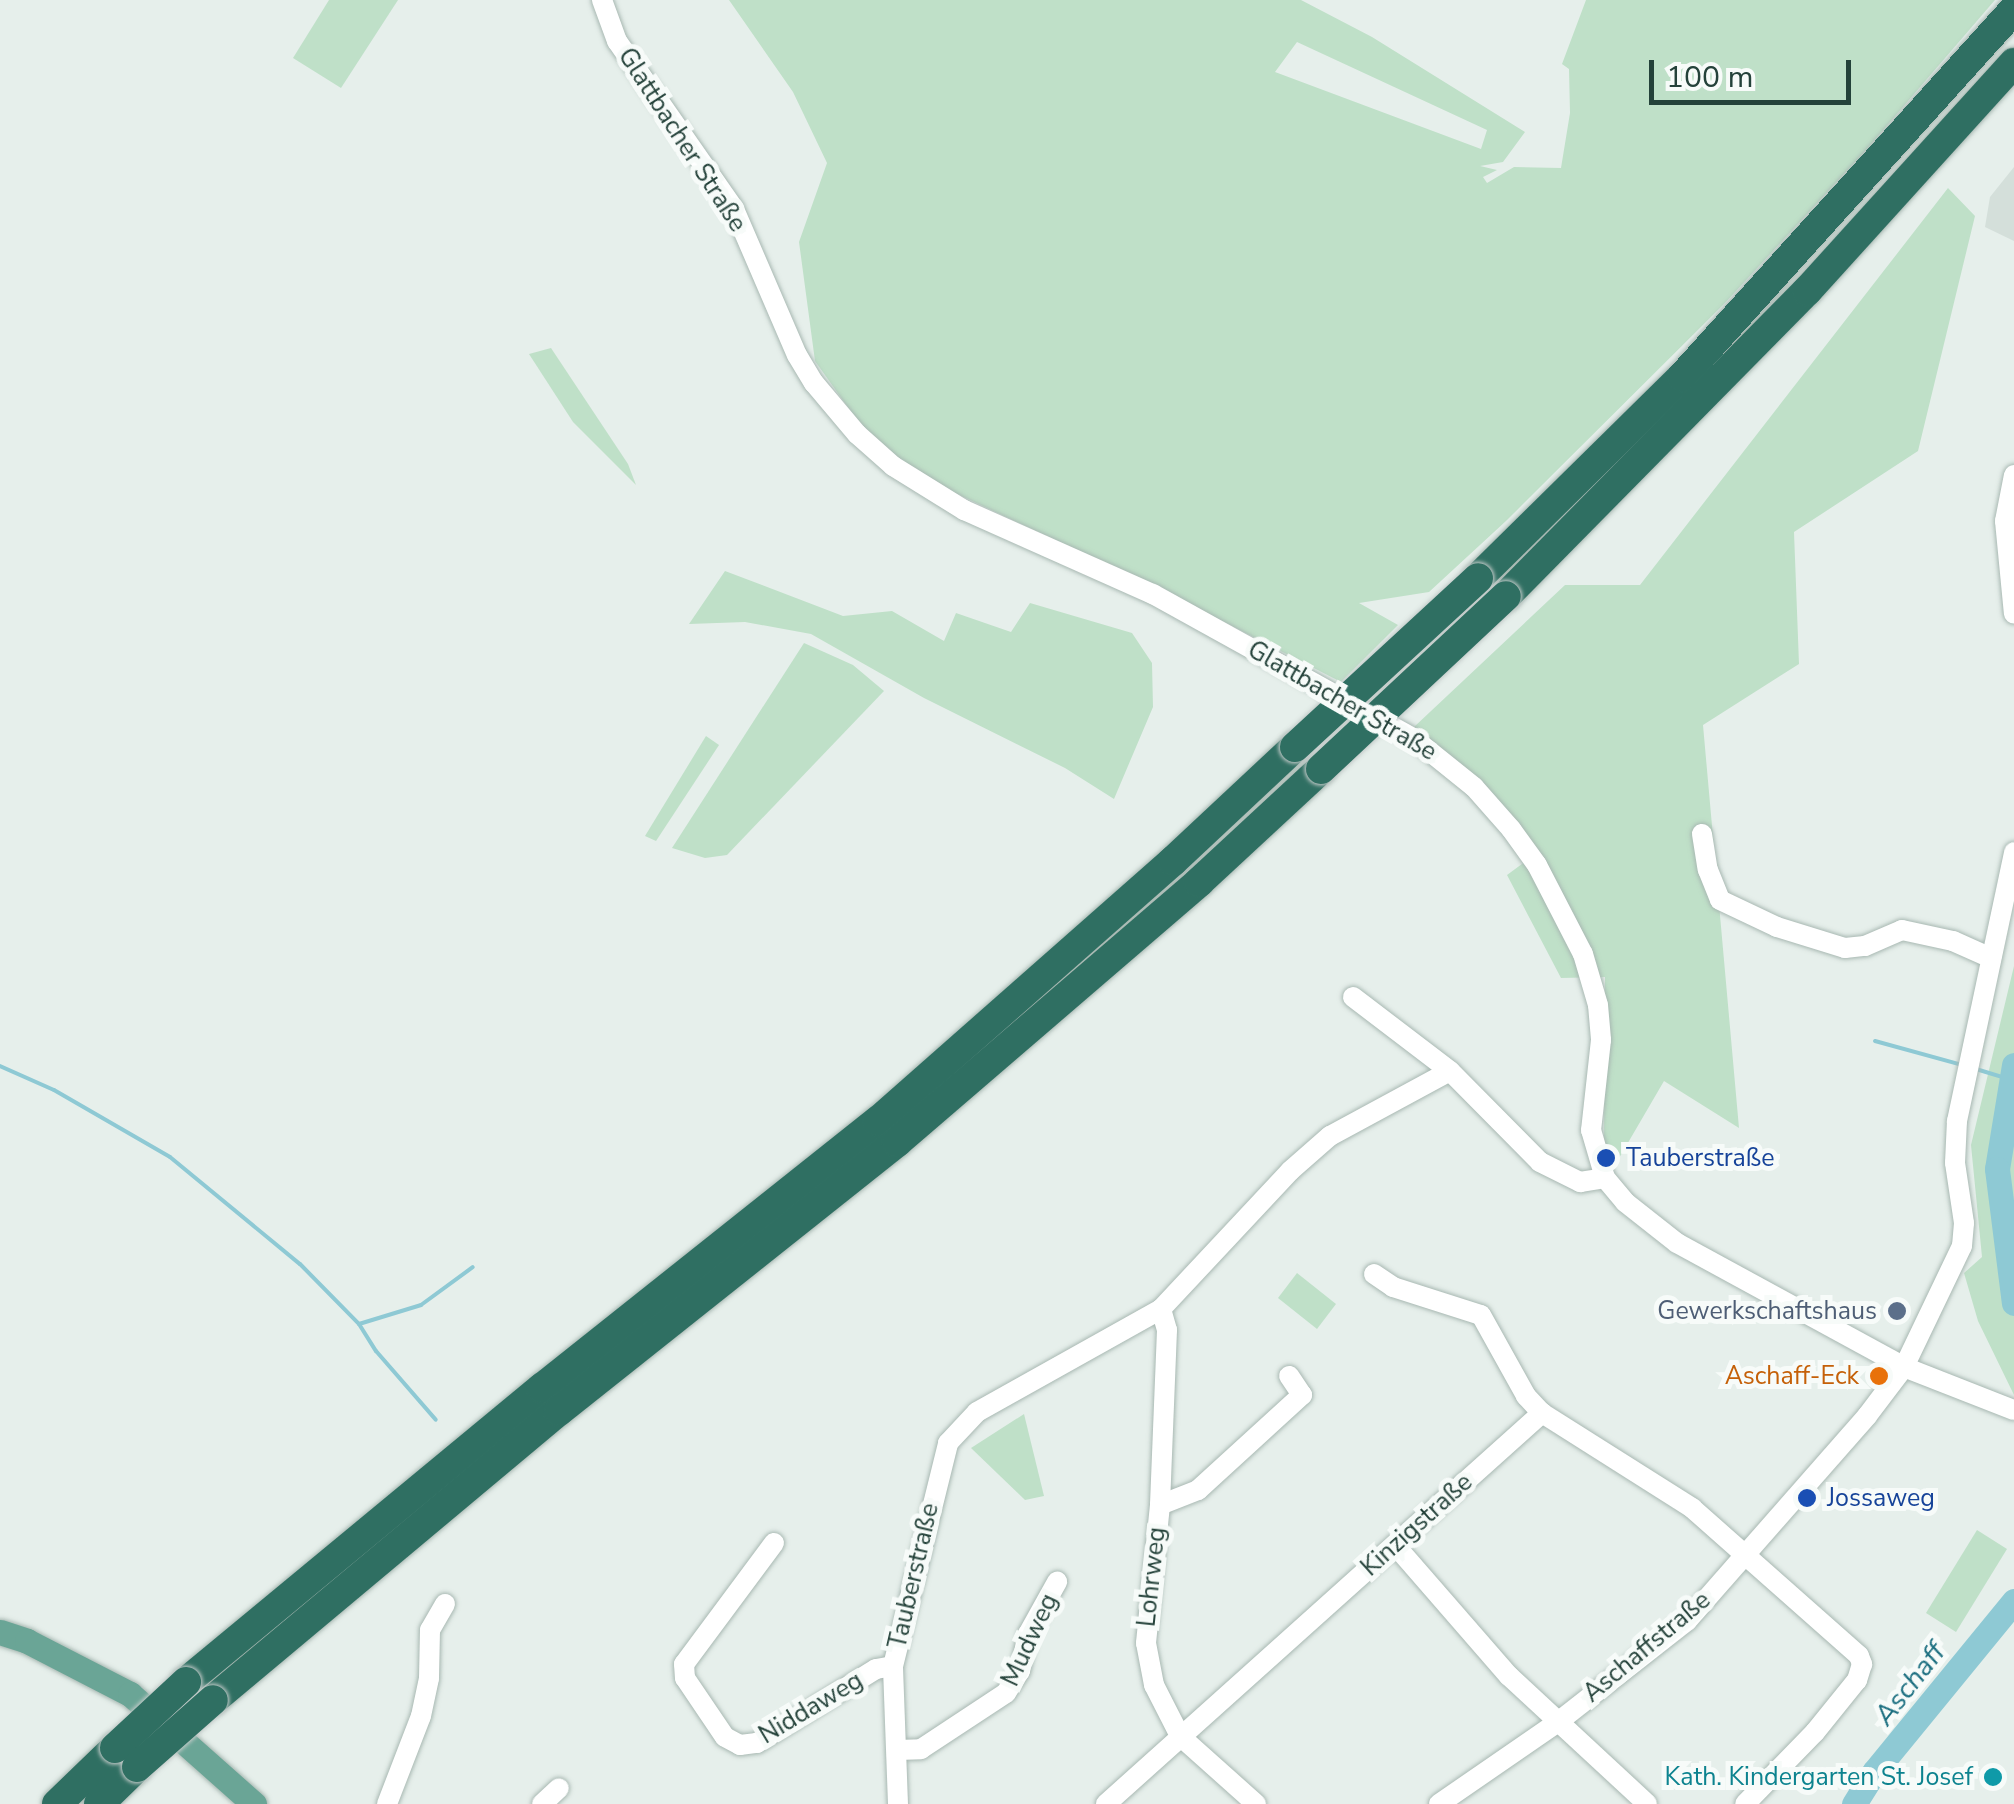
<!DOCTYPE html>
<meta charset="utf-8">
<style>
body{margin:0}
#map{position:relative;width:2014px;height:1804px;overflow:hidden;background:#e6efeb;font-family:"Nunito Sans",sans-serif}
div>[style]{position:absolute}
.built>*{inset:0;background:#d4dfda}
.green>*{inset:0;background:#bfe0c8}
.stream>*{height:4px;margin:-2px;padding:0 2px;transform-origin:2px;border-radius:2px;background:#8ec9d4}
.river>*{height:25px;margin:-12.5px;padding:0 12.5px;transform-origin:12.5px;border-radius:12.5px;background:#8ec9d4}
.roads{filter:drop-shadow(0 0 2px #a8b8b2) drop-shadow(0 0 2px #a8b8b2)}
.minor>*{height:20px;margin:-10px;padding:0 10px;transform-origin:10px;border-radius:10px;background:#fff}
.major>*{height:25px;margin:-12.5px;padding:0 12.5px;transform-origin:12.5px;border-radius:12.5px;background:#6aa596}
.highway>*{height:30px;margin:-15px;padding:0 15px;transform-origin:15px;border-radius:15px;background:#2f6f62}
.bridges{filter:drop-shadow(0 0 2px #c2cac8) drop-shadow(0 0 2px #c2cac8)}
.highway-bridge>*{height:30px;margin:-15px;padding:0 15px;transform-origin:15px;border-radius:15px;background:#2f6f62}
.dots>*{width:28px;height:28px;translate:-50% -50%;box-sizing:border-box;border:5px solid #f7fbf9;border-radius:50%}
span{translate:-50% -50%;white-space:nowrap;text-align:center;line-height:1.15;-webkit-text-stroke:10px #f7fbf9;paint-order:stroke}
.street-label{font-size:25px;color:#24423a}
.transit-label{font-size:25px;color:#164399}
.left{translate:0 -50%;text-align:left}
.service-label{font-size:25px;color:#4e5e75}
.right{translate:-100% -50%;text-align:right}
.food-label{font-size:25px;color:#c56008}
.culture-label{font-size:25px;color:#0d838f}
.water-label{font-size:28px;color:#1c6f80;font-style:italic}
.scale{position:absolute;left:1649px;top:60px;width:202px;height:45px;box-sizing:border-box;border:5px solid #24423a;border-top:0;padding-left:12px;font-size:30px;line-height:35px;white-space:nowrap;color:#24423a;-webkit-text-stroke:8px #f7fbf9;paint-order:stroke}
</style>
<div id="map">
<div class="built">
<div style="clip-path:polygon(2014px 167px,2014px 241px,1985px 227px,1990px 197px)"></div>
</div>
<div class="green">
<div style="clip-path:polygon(329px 0,398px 0,341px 88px,293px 58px)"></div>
<div style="clip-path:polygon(evenodd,729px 0,1301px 0,1372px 37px,1525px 132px,1503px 162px,1480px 166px,1497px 170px,1483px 177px,1487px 183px,1514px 167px,1561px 168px,1570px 113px,1569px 69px,1562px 64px,1586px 0,1995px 0,1865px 151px,1725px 303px,1506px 521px,1429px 592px,1359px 603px,1398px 625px,1341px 682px,1154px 586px,906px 470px,857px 420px,815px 361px,799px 242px,827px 163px,793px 92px,729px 0,1297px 42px,1487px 130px,1481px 149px,1275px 72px,1297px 42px)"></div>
<div style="clip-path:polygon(1948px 188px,1975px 216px,1918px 451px,1794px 532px,1799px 664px,1703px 725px,1739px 1128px,1664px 1081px,1615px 1165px,1604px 1146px,1605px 977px,1561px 978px,1507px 875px,1538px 852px,1414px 727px,1565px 585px,1640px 585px)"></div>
<div style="clip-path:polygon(551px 348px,628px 464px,636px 485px,573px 422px,529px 354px)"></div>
<div style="clip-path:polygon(725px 571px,843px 616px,892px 611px,944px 641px,956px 613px,1011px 632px,1030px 603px,1132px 633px,1152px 663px,1153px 707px,1114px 799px,1065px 768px,924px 698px,811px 634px,745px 622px,689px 624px)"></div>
<div style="clip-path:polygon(804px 643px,853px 665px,884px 691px,727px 855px,705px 858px,672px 848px)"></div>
<div style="clip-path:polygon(706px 736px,719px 745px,656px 841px,645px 836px)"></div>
<div style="clip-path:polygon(2014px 966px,2014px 1395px,1978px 1321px,1964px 1273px,1982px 1257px,1971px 1145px)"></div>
<div style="clip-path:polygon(1297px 1273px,1336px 1304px,1317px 1329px,1278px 1298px)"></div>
<div style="clip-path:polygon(1024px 1414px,1044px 1496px,1025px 1500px,971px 1448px)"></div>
<div style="clip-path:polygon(1977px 1530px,2007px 1549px,1956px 1632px,1926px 1613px)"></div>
</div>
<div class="stream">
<div style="left:1875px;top:1041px;width:90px;rotate:15.4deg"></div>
<div style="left:0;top:1066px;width:59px;rotate:24deg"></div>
<div style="left:54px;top:1090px;width:134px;rotate:30deg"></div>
<div style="left:170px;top:1157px;width:168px;rotate:39.5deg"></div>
<div style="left:300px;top:1264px;width:84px;rotate:45.5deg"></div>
<div style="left:359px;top:1324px;width:32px;rotate:58deg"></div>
<div style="left:376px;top:1351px;width:91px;rotate:49deg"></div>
<div style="left:1976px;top:1069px;width:38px;rotate:17deg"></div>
<div style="left:359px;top:1324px;width:65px;rotate:-17deg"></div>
<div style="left:421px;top:1305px;width:64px;rotate:-36.2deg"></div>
</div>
<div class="river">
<div style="left:2014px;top:1065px;width:105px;rotate:99.3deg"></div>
<div style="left:1997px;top:1169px;width:135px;rotate:82.8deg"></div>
<div style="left:1854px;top:1804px;width:38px;rotate:-58deg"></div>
<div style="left:1874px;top:1772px;width:221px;rotate:-50.7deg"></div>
</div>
<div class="roads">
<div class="minor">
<div style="left:602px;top:0;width:44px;rotate:69.9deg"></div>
<div style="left:617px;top:41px;width:205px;rotate:55.1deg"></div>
<div style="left:734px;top:209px;width:159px;rotate:66.7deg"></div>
<div style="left:797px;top:355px;width:33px;rotate:59deg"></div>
<div style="left:814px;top:383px;width:67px;rotate:49.9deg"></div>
<div style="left:857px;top:434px;width:48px;rotate:41.6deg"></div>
<div style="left:893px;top:466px;width:84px;rotate:31.8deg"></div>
<div style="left:964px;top:510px;width:207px;rotate:24deg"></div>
<div style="left:1153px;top:594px;width:297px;rotate:29deg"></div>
<div style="left:1413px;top:738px;width:78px;rotate:38.8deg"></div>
<div style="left:1474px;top:787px;width:56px;rotate:48.6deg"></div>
<div style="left:1511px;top:829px;width:44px;rotate:54.2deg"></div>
<div style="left:1537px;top:865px;width:100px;rotate:62.7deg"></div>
<div style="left:1583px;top:954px;width:53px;rotate:73.6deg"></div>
<div style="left:1598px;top:1005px;width:35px;rotate:85deg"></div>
<div style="left:1601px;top:1040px;width:91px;rotate:96.3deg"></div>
<div style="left:1591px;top:1130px;width:50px;rotate:73.7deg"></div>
<div style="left:1605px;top:1178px;width:31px;rotate:50deg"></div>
<div style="left:1625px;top:1202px;width:66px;rotate:38.3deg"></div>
<div style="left:1677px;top:1243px;width:259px;rotate:28.6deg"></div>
<div style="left:1904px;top:1367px;width:118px;rotate:21.4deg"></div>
<div style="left:2014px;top:475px;width:47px;rotate:101.1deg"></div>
<div style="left:2005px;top:521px;width:93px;rotate:84.5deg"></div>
<div style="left:1702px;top:834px;width:36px;rotate:81deg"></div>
<div style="left:1708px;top:870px;width:32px;rotate:68deg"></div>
<div style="left:1720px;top:900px;width:63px;rotate:25.3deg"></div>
<div style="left:1777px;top:927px;width:71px;rotate:17.2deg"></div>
<div style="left:1845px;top:948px;width:20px;rotate:-6deg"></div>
<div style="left:1865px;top:946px;width:40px;rotate:-23.4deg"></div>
<div style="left:1902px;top:930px;width:52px;rotate:12.2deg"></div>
<div style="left:1953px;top:941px;width:42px;rotate:24.1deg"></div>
<div style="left:1450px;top:1071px;width:128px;rotate:45.3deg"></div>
<div style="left:1540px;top:1162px;width:45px;rotate:26.6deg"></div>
<div style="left:1580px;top:1182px;width:25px;rotate:-9deg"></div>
<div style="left:1374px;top:1274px;width:23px;rotate:34deg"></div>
<div style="left:1393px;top:1287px;width:92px;rotate:17.7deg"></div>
<div style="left:1481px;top:1315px;width:93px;rotate:60.9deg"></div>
<div style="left:1526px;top:1396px;width:23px;rotate:47deg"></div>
<div style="left:1542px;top:1413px;width:178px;rotate:32.3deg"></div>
<div style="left:1692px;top:1508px;width:223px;rotate:41.5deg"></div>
<div style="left:1859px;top:1656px;width:9px;rotate:69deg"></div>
<div style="left:1862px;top:1664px;width:17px;rotate:107deg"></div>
<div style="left:1857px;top:1680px;width:67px;rotate:128.9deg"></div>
<div style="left:1815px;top:1732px;width:100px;rotate:134.2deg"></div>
<div style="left:1161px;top:1309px;width:22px;rotate:74deg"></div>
<div style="left:1167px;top:1330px;width:175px;rotate:92.3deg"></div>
<div style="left:1160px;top:1505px;width:139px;rotate:95.8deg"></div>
<div style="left:1146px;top:1643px;width:43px;rotate:79.2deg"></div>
<div style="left:1154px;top:1685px;width:57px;rotate:63deg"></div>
<div style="left:1180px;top:1736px;width:102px;rotate:41.8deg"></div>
<div style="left:1160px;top:1505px;width:41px;rotate:-21.5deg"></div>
<div style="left:1198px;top:1490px;width:141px;rotate:-42.4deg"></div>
<div style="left:1302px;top:1395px;width:23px;rotate:-124deg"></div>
<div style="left:774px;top:1543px;width:151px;rotate:126.6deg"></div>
<div style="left:684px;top:1664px;width:14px;rotate:86deg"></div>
<div style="left:685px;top:1678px;width:71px;rotate:55.9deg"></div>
<div style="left:725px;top:1737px;width:17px;rotate:28deg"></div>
<div style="left:740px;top:1745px;width:17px;rotate:-7deg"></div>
<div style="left:757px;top:1743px;width:140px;rotate:-31.9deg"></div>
<div style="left:876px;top:1669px;width:17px;rotate:-10deg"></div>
<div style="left:1395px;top:1545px;width:174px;rotate:49deg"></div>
<div style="left:1509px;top:1676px;width:188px;rotate:42.8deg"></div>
<div style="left:897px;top:1750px;width:24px;rotate:-2deg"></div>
<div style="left:921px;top:1749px;width:102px;rotate:-33.4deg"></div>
<div style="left:1006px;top:1693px;width:26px;rotate:-58deg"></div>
<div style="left:1020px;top:1671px;width:38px;rotate:-78deg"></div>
<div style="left:1028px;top:1634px;width:60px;rotate:-60.9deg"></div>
<div style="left:387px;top:1804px;width:94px;rotate:-68.9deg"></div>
<div style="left:421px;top:1716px;width:39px;rotate:-78deg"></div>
<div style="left:429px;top:1678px;width:48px;rotate:-88.8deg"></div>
<div style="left:430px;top:1630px;width:30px;rotate:-60deg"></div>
<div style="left:542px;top:1804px;width:23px;rotate:-43deg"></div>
<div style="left:898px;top:1804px;width:138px;rotate:-92.1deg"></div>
<div style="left:893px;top:1666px;width:230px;rotate:-76.1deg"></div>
<div style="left:948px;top:1443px;width:42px;rotate:-46.9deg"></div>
<div style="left:977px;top:1412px;width:211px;rotate:-29.2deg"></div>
<div style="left:1161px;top:1309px;width:189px;rotate:-46.9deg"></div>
<div style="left:1290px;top:1171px;width:53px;rotate:-41.2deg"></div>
<div style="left:1330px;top:1136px;width:136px;rotate:-28.4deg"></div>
<div style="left:1450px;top:1071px;width:122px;rotate:-142.7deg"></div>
<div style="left:1106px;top:1804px;width:586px;rotate:-41.89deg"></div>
<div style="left:1439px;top:1804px;width:145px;rotate:-34.6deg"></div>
<div style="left:1558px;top:1722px;width:164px;rotate:-38.1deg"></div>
<div style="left:1687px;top:1621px;width:273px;rotate:-48.7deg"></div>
<div style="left:1867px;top:1416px;width:61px;rotate:-52.9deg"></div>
<div style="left:1904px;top:1367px;width:134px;rotate:-64.4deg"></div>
<div style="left:1962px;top:1246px;width:23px;rotate:-85deg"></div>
<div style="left:1964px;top:1223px;width:61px;rotate:-98.5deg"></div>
<div style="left:1955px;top:1163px;width:42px;rotate:-87.3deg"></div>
<div style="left:1957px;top:1121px;width:275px;rotate:-78deg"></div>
</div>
<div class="major">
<div style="left:0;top:1632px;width:28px;rotate:18deg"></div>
<div style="left:27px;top:1641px;width:116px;rotate:27.2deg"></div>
<div style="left:130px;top:1694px;width:166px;rotate:41.6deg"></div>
</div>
<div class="highway">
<div style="left:1478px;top:578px;width:286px;rotate:-44.6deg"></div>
<div style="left:1682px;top:377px;width:495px;rotate:-47.9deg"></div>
<div style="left:1506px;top:596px;width:429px;rotate:-45.4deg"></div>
<div style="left:1807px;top:291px;width:308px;rotate:-47.8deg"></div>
<div style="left:186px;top:1682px;width:462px;rotate:-39.6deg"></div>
<div style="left:542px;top:1388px;width:429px;rotate:-38.5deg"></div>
<div style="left:878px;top:1121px;width:393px;rotate:-41.4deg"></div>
<div style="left:1173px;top:861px;width:167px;rotate:-43.1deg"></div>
<div style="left:213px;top:1700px;width:451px;rotate:-39.9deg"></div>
<div style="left:559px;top:1411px;width:432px;rotate:-38.5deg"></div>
<div style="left:897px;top:1142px;width:399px;rotate:-40.7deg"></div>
<div style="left:1199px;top:882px;width:166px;rotate:-42.8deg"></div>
<div style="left:57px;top:1804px;width:81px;rotate:-44deg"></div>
<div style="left:99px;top:1804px;width:53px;rotate:-44.2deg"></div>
</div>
</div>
<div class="bridges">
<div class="highway-bridge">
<div style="left:1295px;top:747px;width:249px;rotate:-42.7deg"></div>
<div style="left:1321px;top:769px;width:253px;rotate:-43.1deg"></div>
<div style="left:115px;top:1748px;width:97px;rotate:-42.9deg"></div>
<div style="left:137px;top:1767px;width:101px;rotate:-41.4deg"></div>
</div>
</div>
<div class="dots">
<div style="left:1606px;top:1158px;background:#1a4fb4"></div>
<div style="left:1897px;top:1311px;background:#5c6f8a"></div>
<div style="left:1879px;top:1376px;background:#e8710a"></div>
<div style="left:1807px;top:1498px;background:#1a4fb4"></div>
<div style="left:1993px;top:1777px;background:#0f9aa8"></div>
</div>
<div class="street-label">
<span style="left:682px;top:140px;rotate:57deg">Glattbacher Straße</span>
<span style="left:1342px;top:701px;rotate:30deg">Glattbacher Straße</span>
<span style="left:1417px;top:1525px;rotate:-42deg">Kinzigstraße</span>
<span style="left:914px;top:1576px;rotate:-77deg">Tauberstraße</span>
<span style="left:1152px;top:1577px;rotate:-84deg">Lohrweg</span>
<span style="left:1030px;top:1640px;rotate:-65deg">Mudweg</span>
<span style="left:1647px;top:1647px;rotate:-40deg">Aschaffstraße</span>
<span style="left:811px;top:1708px;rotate:-31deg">Niddaweg</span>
</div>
<div class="transit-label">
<span class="left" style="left:1626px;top:1158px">Tauberstraße</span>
<span class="left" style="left:1827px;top:1498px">Jossaweg</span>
</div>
<div class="service-label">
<span class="right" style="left:1877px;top:1311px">Gewerkschaftshaus</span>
</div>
<div class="food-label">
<span class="right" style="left:1859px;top:1376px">Aschaff-Eck</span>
</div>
<div class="culture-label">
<span class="right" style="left:1973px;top:1777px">Kath. Kindergarten St. Josef</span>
</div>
<div class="water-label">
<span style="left:1910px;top:1684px;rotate:-52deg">Aschaff</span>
</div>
<div class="scale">100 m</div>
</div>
